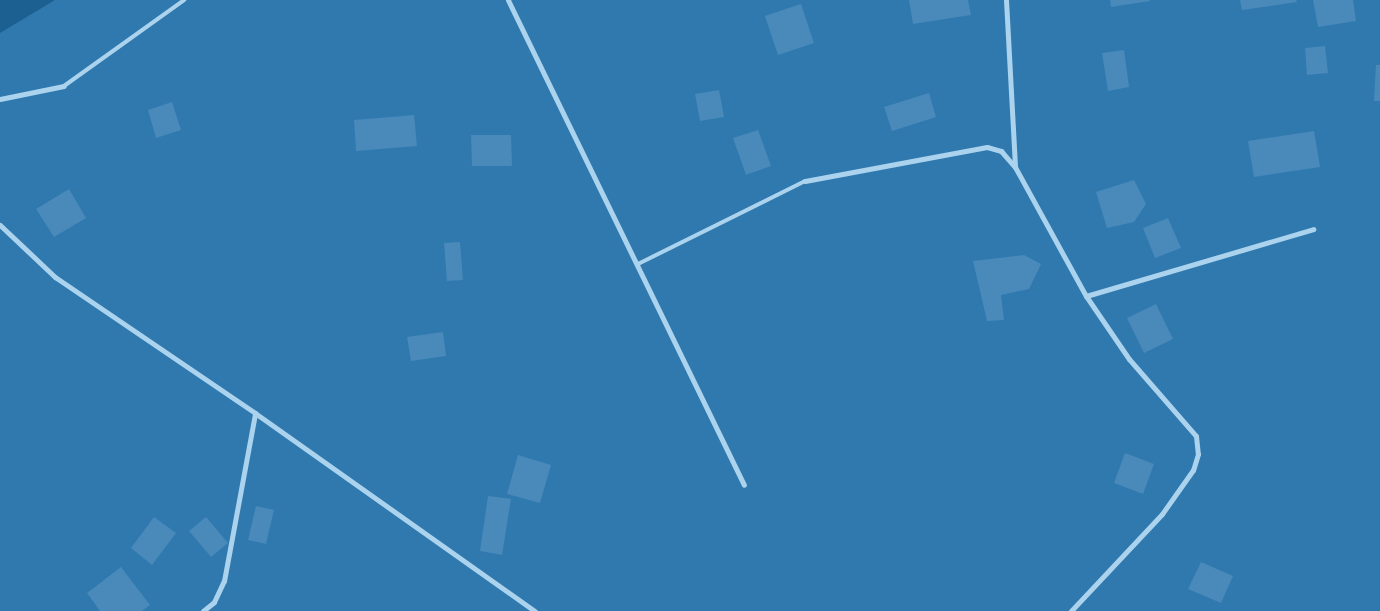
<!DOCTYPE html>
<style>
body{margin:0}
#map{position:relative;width:1380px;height:611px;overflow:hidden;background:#1c5f91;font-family:"Alegreya Sans",sans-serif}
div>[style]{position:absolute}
.green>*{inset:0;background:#2f79af}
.building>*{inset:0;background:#498aba}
.service>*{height:4px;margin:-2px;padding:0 2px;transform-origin:2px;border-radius:2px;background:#abd3ee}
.minor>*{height:5px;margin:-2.5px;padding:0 2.5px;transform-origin:2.5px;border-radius:2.5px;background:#abd3ee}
span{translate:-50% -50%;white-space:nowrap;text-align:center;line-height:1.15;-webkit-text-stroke:4.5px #1c5f91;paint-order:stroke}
</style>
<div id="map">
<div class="green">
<div style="clip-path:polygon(55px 0,1380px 0,1380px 611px,0 611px,0 33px)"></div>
</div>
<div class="building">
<div style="clip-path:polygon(909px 0,968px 0,971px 15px,913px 24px)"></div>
<div style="clip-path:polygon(1110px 0,1150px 0,1150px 1px,1111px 7px)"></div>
<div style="clip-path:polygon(1240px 0,1296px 0,1297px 2px,1242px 10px)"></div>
<div style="clip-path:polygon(1313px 0,1353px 0,1356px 21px,1318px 27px)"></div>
<div style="clip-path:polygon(801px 4px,814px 43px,778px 55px,765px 16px)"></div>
<div style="clip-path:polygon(1325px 46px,1328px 73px,1307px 75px,1305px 48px)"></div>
<div style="clip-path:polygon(1124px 50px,1129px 87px,1108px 91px,1102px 53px)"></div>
<div style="clip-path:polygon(1376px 65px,1380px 65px,1380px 101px,1374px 101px)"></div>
<div style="clip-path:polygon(719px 90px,724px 117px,700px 121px,695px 94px)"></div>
<div style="clip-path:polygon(929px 93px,936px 117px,892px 131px,884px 107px)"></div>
<div style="clip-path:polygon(172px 102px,181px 130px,156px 138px,148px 110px)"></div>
<div style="clip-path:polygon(414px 115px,417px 146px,356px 151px,354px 120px)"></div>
<div style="clip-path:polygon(758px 130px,771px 166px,746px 175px,733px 138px)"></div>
<div style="clip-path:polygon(1314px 131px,1320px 167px,1254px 177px,1248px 141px)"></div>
<div style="clip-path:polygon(471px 135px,511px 135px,512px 166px,472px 166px)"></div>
<div style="clip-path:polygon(1134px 180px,1146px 204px,1134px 222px,1107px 228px,1096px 192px)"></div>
<div style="clip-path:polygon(69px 189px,86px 218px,54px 237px,36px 209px)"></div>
<div style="clip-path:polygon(1168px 218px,1181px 248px,1155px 258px,1143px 228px)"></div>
<div style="clip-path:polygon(460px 242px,463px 280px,447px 281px,444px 243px)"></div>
<div style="clip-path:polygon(1024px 255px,1041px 264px,1029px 289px,1001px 295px,1004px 320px,987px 321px,973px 261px)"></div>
<div style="clip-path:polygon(1156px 304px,1173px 339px,1144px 353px,1127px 318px)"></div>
<div style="clip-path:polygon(443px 332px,446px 356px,411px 361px,407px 337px)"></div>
<div style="clip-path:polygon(1125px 453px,1154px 464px,1143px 494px,1114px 483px)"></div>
<div style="clip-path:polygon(518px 455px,551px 465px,540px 503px,507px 494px)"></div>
<div style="clip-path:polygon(488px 496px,511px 499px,502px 555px,480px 551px)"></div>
<div style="clip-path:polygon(256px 506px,274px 510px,266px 544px,248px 540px)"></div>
<div style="clip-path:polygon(154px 517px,176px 533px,152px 565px,131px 548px)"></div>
<div style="clip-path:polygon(206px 517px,228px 543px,211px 557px,189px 531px)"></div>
<div style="clip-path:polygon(1201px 562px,1233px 576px,1221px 603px,1188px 589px)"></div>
<div style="clip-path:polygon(121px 567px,150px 605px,142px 611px,100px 611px,87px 593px)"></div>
</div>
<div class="service">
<div style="left:64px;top:86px;width:148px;rotate:-35.6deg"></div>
<div style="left:638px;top:264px;width:186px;rotate:-26.4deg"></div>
</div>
<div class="minor">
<div style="left:508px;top:0;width:539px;rotate:64.05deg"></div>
<div style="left:1006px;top:0;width:167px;rotate:86.9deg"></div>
<div style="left:0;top:99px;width:65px;rotate:-11.5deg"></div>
<div style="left:805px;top:181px;width:185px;rotate:-10.6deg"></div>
<div style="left:987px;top:147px;width:15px;rotate:16deg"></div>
<div style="left:1001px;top:151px;width:21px;rotate:49deg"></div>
<div style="left:1015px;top:167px;width:147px;rotate:61.2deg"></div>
<div style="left:1086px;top:296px;width:76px;rotate:55.7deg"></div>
<div style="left:1129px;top:359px;width:102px;rotate:49deg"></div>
<div style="left:1196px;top:436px;width:18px;rotate:84deg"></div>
<div style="left:1198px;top:454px;width:17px;rotate:107deg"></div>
<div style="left:1193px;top:470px;width:54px;rotate:125.2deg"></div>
<div style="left:1162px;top:514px;width:133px;rotate:133.2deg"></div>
<div style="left:0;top:225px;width:76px;rotate:43.4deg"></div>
<div style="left:55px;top:277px;width:242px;rotate:34.2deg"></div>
<div style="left:1086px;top:296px;width:237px;rotate:-16.4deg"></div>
<div style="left:203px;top:611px;width:14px;rotate:-39deg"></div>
<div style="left:214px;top:602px;width:23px;rotate:-65deg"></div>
<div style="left:224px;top:581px;width:171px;rotate:-79.5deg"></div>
<div style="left:255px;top:413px;width:343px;rotate:35.3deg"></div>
</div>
</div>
